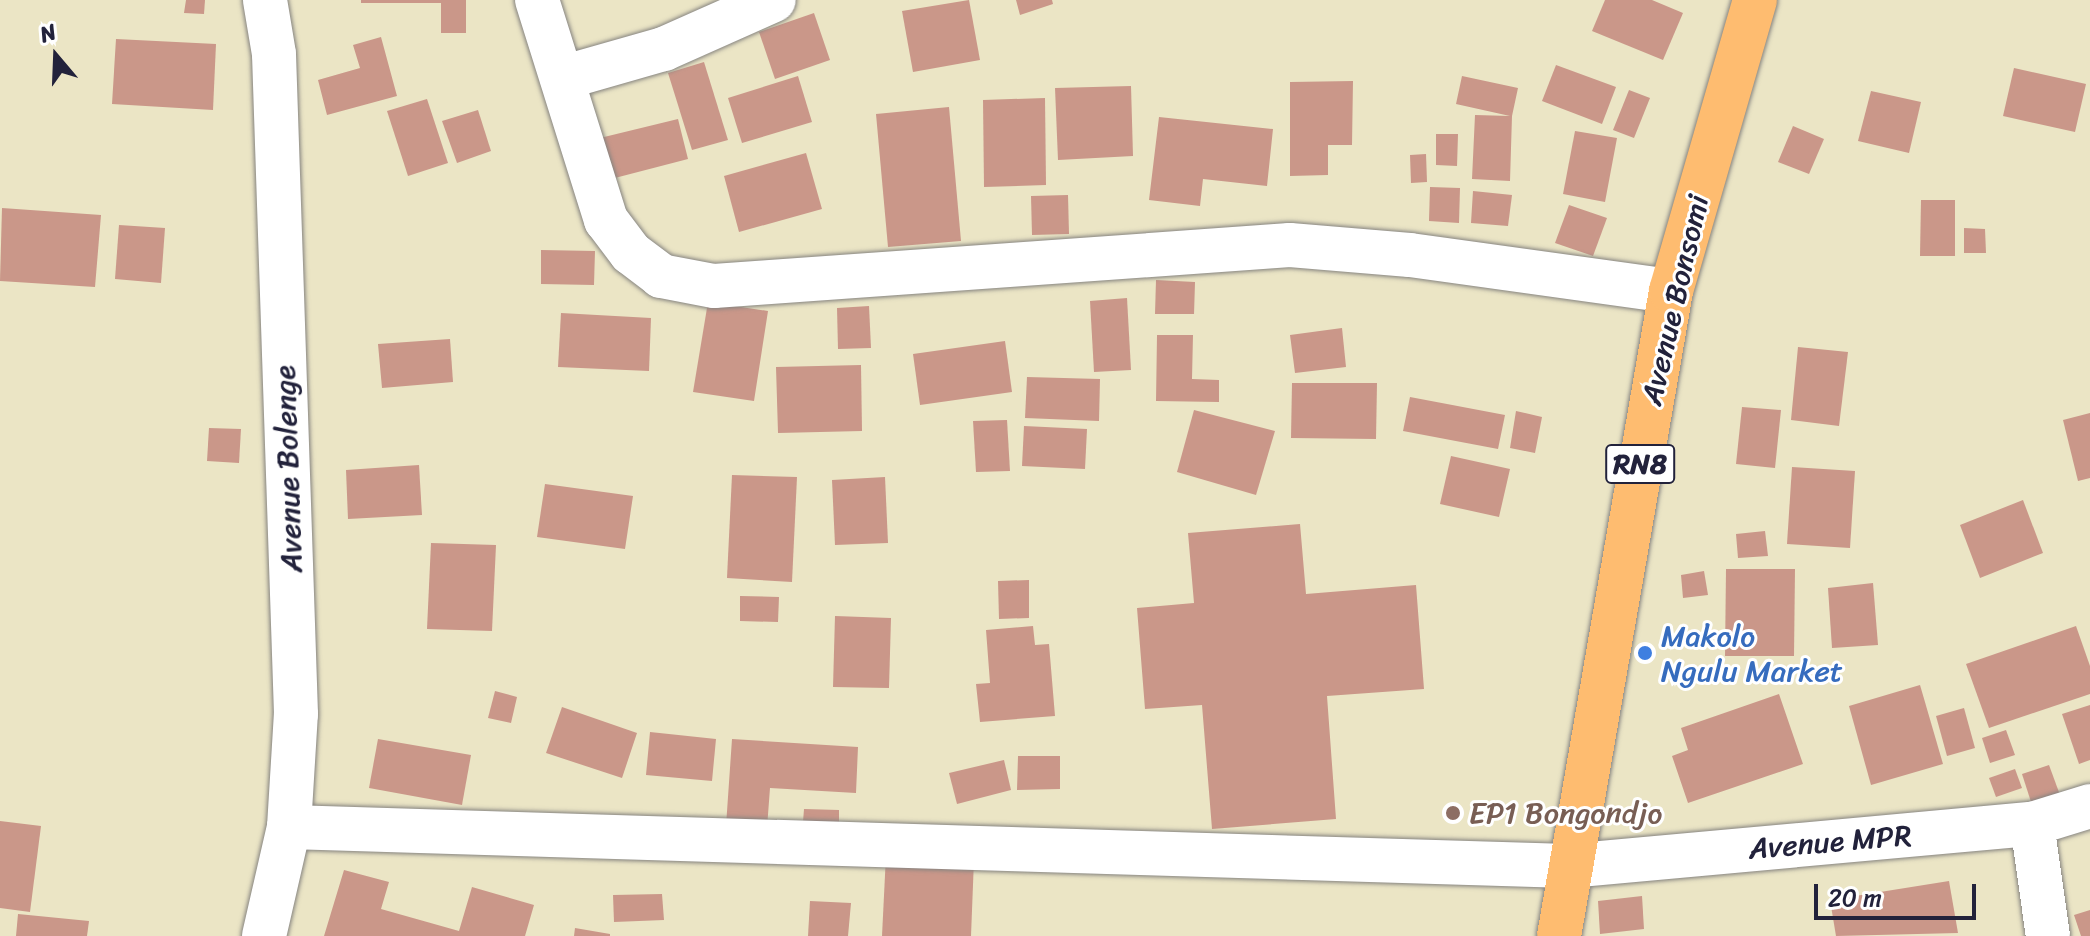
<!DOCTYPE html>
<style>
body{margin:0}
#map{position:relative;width:2090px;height:936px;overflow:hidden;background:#ebe5c5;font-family:Sriracha,sans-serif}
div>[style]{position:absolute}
.building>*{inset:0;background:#ca9789}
.roads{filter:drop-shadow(0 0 2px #868480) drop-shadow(0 0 2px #868480)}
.street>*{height:44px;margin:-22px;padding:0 22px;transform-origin:22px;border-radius:22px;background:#fff}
.primary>*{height:44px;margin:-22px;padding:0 22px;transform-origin:22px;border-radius:22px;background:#febc70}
.dots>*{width:22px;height:22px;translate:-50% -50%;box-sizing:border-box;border:4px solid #fff;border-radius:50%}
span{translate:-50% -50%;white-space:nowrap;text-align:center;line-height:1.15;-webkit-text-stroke:6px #fff;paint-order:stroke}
.shield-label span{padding:2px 6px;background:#fff;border:2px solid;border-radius:6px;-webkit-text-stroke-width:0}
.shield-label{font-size:28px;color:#22223b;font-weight:700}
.street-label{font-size:30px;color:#22223b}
.shop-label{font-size:30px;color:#366cbe}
.left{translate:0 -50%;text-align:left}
.education-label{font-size:30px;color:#785e54}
.north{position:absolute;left:16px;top:16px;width:80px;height:80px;-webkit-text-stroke:6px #fff;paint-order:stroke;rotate:341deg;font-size:22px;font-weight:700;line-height:32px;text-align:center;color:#22223b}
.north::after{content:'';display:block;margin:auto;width:28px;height:36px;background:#22223b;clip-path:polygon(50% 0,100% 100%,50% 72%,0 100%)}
.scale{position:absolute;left:1814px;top:884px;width:162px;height:36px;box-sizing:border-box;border:4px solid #22223b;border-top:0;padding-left:10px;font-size:24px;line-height:28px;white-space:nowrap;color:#22223b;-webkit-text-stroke:6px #fff;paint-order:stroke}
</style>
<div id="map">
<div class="building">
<div style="clip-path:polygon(186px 0,205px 0,204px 14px,184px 13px)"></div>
<div style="clip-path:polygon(361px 0,466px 0,466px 33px,441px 33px,441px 3px,361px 3px)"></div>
<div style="clip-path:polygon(969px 0,980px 60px,913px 72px,902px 11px)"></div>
<div style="clip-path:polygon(1016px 0,1052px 0,1053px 4px,1020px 15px)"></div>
<div style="clip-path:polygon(1605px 0,1652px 0,1683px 13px,1663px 60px,1592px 31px)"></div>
<div style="clip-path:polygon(814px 13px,830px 60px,775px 79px,759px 32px)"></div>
<div style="clip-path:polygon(381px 37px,397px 96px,327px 115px,318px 80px,360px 68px,353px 45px)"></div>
<div style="clip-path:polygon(116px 39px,216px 44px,213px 110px,112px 104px)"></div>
<div style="clip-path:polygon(704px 62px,728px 140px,692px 150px,668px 73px)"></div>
<div style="clip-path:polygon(1556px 65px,1616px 87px,1602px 124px,1542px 101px)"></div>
<div style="clip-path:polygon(2014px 68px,2086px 84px,2075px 132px,2003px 116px)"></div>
<div style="clip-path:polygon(798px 76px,812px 122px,742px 143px,728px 98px)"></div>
<div style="clip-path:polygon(1462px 76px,1518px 88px,1512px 116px,1510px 181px,1472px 179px,1475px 115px,1510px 116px,1456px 104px)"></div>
<div style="clip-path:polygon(1353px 81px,1352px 145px,1328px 145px,1328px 175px,1290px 176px,1290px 82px)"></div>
<div style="clip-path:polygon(1131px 86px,1133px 156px,1058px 160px,1055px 88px)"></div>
<div style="clip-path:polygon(1629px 90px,1650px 98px,1634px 138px,1613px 130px)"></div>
<div style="clip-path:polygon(1871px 91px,1921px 102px,1909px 153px,1858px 141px)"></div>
<div style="clip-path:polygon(1045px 98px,1046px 185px,984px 187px,983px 100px)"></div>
<div style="clip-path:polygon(427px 99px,448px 163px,408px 176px,387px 111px)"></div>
<div style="clip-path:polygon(949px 107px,961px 241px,888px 247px,876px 114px)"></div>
<div style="clip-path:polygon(478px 110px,491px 151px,457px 163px,442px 121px)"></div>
<div style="clip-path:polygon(1159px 117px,1273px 129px,1267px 186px,1203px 179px,1200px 206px,1149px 200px)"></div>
<div style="clip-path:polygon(678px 119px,688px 159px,611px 179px,600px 138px)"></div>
<div style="clip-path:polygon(1793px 126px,1824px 139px,1809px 174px,1778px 162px)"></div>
<div style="clip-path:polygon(1575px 131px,1617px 138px,1605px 202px,1563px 194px)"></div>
<div style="clip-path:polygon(1436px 134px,1458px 134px,1457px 166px,1436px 165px)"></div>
<div style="clip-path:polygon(806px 153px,822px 209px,739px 232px,724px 176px)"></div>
<div style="clip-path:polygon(1426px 154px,1427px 182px,1411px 183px,1410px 155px)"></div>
<div style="clip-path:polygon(1430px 187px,1460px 188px,1459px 223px,1429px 221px)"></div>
<div style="clip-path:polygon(1473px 191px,1512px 195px,1508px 226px,1471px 223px)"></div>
<div style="clip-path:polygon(1068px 195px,1069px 234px,1032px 235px,1031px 196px)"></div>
<div style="clip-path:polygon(1921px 200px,1955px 200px,1955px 256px,1920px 256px)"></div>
<div style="clip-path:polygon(1569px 205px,1607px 218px,1593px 256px,1555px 243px)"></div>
<div style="clip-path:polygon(2px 208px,101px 215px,95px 287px,0 281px)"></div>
<div style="clip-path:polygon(119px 225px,165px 228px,161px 283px,115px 279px)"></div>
<div style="clip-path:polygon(1964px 228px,1985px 229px,1986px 253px,1964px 253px)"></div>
<div style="clip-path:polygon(541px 250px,595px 251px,594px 285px,541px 284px)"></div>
<div style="clip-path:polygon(1156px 280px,1195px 282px,1194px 314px,1155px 314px)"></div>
<div style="clip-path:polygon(1127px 298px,1131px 370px,1094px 372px,1090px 301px)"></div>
<div style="clip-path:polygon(708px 302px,768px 311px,754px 401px,693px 392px)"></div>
<div style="clip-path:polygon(869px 306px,871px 348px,838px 349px,837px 308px)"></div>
<div style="clip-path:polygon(561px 313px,651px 318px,649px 371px,558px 367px)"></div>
<div style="clip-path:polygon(1342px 328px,1346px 367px,1295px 373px,1290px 335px)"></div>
<div style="clip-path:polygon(1157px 335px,1193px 335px,1192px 379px,1219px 380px,1219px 402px,1156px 401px)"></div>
<div style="clip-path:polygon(450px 339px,453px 382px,382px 388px,378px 344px)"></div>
<div style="clip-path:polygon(1005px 341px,1012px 392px,920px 405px,913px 354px)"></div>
<div style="clip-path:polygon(1798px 347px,1848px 352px,1839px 426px,1791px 420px)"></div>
<div style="clip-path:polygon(861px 365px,862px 431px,778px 433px,776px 367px)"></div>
<div style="clip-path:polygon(1027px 377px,1100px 379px,1099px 421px,1025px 418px)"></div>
<div style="clip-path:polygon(1292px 383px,1377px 383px,1376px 439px,1291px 438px)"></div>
<div style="clip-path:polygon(1410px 397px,1505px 415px,1498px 449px,1403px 431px)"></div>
<div style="clip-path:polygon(1742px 407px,1781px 410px,1775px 468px,1736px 464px)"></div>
<div style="clip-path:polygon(1194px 410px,1275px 431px,1256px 495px,1177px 472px)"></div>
<div style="clip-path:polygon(1516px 411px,1542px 417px,1535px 453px,1510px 448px)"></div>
<div style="clip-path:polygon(2090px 413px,2090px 478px,2078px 481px,2063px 420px)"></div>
<div style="clip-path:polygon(1007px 420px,1010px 471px,976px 472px,973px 421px)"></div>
<div style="clip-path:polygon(1024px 426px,1087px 429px,1085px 469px,1022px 466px)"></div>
<div style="clip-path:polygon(209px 428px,241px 429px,239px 463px,207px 461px)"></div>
<div style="clip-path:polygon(1451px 456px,1510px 469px,1499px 517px,1440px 504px)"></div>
<div style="clip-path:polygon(419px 465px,422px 515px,348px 519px,346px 470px)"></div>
<div style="clip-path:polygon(1792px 467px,1855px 471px,1850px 548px,1787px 544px)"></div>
<div style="clip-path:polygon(732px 475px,797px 477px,792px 582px,727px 578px)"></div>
<div style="clip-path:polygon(885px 477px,888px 543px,835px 545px,832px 480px)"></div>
<div style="clip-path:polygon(545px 484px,633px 496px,625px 549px,537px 537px)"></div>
<div style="clip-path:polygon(2023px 500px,2043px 553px,1980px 578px,1960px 525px)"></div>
<div style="clip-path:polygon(1300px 524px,1306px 594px,1416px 585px,1424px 689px,1327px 696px,1336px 819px,1212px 829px,1202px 705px,1145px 709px,1137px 608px,1194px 603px,1188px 533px)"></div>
<div style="clip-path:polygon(1765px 531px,1768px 556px,1738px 558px,1736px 534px)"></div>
<div style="clip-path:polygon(431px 543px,496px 545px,492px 631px,427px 629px)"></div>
<div style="clip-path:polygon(1726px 569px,1795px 569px,1794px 656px,1725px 656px)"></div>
<div style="clip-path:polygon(1704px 571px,1708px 595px,1683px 598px,1681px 575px)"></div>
<div style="clip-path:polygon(1029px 580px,1029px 618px,999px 619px,998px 581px)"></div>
<div style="clip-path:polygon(1873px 583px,1878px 645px,1832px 648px,1828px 588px)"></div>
<div style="clip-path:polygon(740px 596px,779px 597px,778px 622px,740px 621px)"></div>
<div style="clip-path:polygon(835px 616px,891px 618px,889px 688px,833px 687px)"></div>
<div style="clip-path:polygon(1033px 626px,1035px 645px,1049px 644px,1055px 716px,980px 722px,976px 684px,990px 683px,986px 630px)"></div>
<div style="clip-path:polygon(2076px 626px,2090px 666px,2090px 694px,1989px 728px,1966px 664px)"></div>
<div style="clip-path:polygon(1920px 685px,1943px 764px,1871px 785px,1849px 706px)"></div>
<div style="clip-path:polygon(495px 691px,517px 697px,511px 723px,488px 718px)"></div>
<div style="clip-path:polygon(1779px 694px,1803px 764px,1688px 803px,1672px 756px,1688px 750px,1681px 728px)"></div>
<div style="clip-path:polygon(2090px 705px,2090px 760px,2079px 764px,2062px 714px)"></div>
<div style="clip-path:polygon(562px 707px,637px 733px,622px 778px,546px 753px)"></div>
<div style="clip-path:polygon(1964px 708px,1975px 748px,1947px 756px,1936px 716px)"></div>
<div style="clip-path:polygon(2006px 730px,2015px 755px,1990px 763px,1982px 738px)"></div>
<div style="clip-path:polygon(650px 732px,716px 739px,712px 781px,646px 775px)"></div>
<div style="clip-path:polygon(378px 739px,471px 755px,462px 805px,369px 788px)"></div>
<div style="clip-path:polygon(732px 739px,858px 747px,856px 793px,770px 788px,767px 828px,726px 826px)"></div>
<div style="clip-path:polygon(1018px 756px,1060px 756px,1060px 789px,1017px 790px)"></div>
<div style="clip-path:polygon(1004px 760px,1011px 790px,957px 804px,949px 773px)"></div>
<div style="clip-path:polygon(2049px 765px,2060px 795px,2032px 805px,2022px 774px)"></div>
<div style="clip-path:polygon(2015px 769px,2022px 788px,1996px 797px,1989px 778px)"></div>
<div style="clip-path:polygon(804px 809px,839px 810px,839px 837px,802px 835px)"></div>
<div style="clip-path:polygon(0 821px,41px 826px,30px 912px,0 908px)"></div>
<div style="clip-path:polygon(886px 855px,974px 859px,971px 936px,882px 936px)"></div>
<div style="clip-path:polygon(344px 870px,389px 882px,381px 909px,459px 931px,472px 887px,534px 905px,525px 936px,324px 936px)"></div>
<div style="clip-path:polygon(1949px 881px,1958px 933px,1836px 936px,1830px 900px)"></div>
<div style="clip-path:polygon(662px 894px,664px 920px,614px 922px,613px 895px)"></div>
<div style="clip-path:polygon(1642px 896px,1644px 929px,1600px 934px,1598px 901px)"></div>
<div style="clip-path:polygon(810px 901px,851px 903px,848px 936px,808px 936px)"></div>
<div style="clip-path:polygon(2090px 910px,2090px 936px,2081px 936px,2074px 915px)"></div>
<div style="clip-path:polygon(18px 914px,89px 921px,87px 936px,16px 936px)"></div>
<div style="clip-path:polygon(575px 928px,610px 934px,610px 936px,574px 936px)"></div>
</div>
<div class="roads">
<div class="street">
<div style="left:537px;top:0;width:231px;rotate:72.6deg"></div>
<div style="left:606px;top:220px;width:41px;rotate:52.9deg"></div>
<div style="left:631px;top:253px;width:38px;rotate:37deg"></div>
<div style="left:661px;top:276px;width:54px;rotate:10.7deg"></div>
<div style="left:714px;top:286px;width:577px;rotate:-4.07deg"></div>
<div style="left:1290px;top:245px;width:120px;rotate:4.8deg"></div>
<div style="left:1410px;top:255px;width:263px;rotate:7.9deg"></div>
<div style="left:562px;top:78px;width:106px;rotate:-15.9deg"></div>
<div style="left:664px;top:49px;width:120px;rotate:-24deg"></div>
<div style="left:2032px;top:824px;width:113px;rotate:81.9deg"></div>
<div style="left:289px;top:827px;width:1280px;rotate:1.75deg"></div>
<div style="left:1568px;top:866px;width:466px;rotate:-5.2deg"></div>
<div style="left:2032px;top:824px;width:61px;rotate:-17.2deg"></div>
<div style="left:264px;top:936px;width:112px;rotate:-77.1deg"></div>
<div style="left:289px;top:827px;width:113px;rotate:-86.5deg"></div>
<div style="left:296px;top:714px;width:660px;rotate:-91.91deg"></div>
<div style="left:274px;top:54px;width:55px;rotate:-99.5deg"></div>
</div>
<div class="primary">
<div style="left:1559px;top:936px;width:655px;rotate:-80.15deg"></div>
<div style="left:1671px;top:291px;width:303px;rotate:-73.9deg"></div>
</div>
</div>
<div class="dots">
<div style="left:1645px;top:653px;background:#3f7fe0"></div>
<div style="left:1453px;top:813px;background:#8d6e63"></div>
</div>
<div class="shield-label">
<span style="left:1640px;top:464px">RN8</span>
</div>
<div class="street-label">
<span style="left:1675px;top:300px;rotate:-77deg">Avenue Bonsomi</span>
<span style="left:288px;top:469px;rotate:-92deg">Avenue Bolenge</span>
<span style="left:1830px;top:842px;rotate:-5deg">Avenue MPR</span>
</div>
<div class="shop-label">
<span class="left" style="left:1661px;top:653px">Makolo<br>Ngulu Market</span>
</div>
<div class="education-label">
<span class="left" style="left:1469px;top:813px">EP1 Bongondjo</span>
</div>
<div class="north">N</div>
<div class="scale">20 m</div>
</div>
